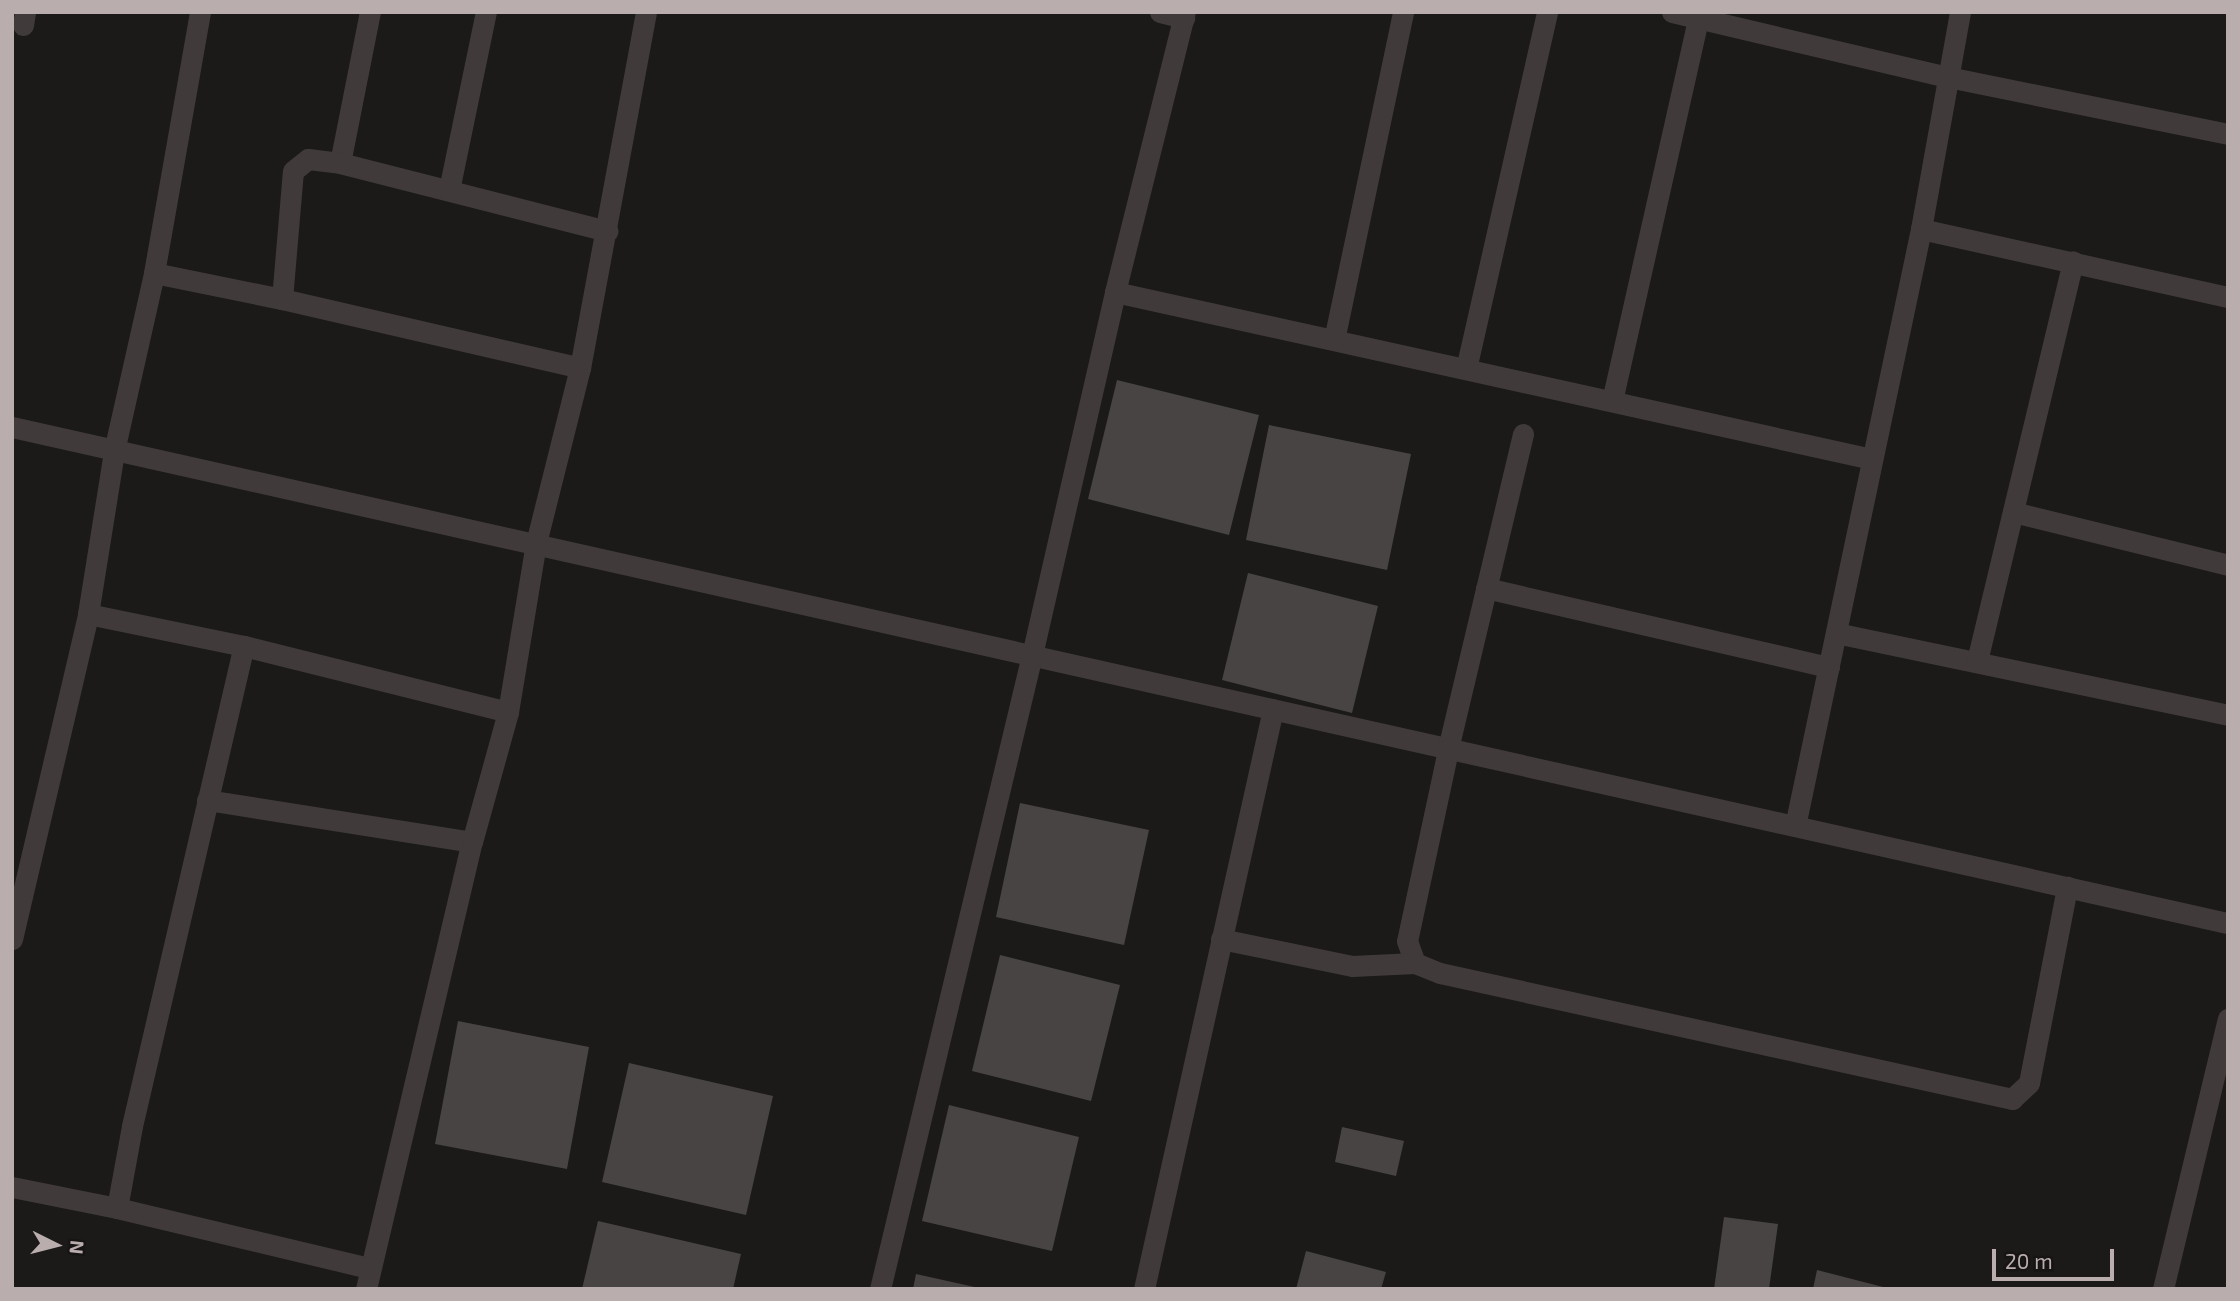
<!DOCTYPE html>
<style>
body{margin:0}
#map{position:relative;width:2240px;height:1301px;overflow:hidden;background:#1b1a19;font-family:"Exo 2",sans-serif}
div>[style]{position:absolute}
.building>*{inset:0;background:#484443}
.street>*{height:21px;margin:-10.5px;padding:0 10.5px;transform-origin:10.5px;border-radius:10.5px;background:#403b3a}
span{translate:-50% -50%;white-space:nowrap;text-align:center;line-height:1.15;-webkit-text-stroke:5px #161514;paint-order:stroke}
.frame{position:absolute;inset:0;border:14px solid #b9adad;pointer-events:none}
.north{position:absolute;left:21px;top:1210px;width:70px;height:70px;-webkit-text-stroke:5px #161514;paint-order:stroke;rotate:96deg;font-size:19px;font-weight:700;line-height:28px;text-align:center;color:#b9adad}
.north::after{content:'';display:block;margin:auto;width:24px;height:32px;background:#b9adad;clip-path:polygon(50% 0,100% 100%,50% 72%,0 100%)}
.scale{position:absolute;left:1992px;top:1249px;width:122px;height:32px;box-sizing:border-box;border:4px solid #b9adad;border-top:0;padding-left:9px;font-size:21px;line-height:24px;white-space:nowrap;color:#b9adad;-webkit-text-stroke:5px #161514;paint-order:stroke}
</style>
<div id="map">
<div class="building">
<div style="clip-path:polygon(1117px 380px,1259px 415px,1229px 535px,1088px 499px)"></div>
<div style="clip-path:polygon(1269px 425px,1411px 454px,1387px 570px,1246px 540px)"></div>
<div style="clip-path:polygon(1248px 573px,1378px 606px,1352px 713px,1222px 680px)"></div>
<div style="clip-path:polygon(1020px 803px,1149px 830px,1124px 945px,996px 917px)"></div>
<div style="clip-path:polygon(1000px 955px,1120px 985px,1091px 1101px,972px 1071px)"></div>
<div style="clip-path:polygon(458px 1021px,589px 1047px,567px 1169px,435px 1144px)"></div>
<div style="clip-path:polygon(629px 1063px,773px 1096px,746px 1215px,602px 1182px)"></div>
<div style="clip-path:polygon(949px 1105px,1079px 1137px,1052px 1251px,922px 1221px)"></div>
<div style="clip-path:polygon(1342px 1127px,1404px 1141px,1396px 1176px,1335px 1162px)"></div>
<div style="clip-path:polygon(1724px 1217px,1778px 1224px,1769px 1289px,1714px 1289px)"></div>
<div style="clip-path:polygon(598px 1221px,741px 1254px,733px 1289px,582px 1289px)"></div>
<div style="clip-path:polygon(1306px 1251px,1386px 1272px,1381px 1289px,1296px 1289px)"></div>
<div style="clip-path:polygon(1817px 1270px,1887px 1288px,1887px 1289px,1813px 1289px)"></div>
<div style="clip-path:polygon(916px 1274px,979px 1288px,979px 1289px,913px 1289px)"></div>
</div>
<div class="street">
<div style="left:1160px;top:12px;width:25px;rotate:14deg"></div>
<div style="left:1672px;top:12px;width:284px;rotate:13.3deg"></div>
<div style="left:1948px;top:77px;width:286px;rotate:11.5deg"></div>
<div style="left:23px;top:25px;width:13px;rotate:-81deg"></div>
<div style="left:340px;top:163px;width:154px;rotate:-78.8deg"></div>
<div style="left:449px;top:190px;width:182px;rotate:-78.3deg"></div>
<div style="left:1921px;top:229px;width:314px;rotate:12.5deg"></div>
<div style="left:154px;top:273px;width:131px;rotate:11.5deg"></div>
<div style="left:282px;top:299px;width:306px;rotate:13deg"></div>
<div style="left:1115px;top:292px;width:775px;rotate:12.44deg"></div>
<div style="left:282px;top:299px;width:128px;rotate:-85.1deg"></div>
<div style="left:293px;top:171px;width:19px;rotate:-39deg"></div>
<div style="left:308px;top:159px;width:32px;rotate:7deg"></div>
<div style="left:340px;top:163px;width:276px;rotate:14.3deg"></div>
<div style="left:1334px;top:340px;width:335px;rotate:-78.1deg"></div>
<div style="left:1466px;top:369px;width:366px;rotate:-77.2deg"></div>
<div style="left:1612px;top:401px;width:393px;rotate:-77.3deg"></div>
<div style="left:12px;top:427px;width:2271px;rotate:12.62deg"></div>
<div style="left:1523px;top:434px;width:325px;rotate:103.4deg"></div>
<div style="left:1448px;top:750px;width:195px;rotate:102.1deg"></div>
<div style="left:1407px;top:941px;width:23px;rotate:70deg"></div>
<div style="left:1415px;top:963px;width:27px;rotate:22deg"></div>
<div style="left:1440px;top:973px;width:586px;rotate:12.42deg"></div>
<div style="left:2012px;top:1099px;width:23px;rotate:-43deg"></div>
<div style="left:2029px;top:1083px;width:200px;rotate:-79deg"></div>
<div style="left:2013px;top:512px;width:221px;rotate:13.8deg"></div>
<div style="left:1486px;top:588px;width:352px;rotate:13deg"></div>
<div style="left:88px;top:614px;width:159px;rotate:11.6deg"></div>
<div style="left:244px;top:646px;width:272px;rotate:14deg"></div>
<div style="left:1836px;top:633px;width:400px;rotate:11.8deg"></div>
<div style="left:1977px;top:661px;width:411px;rotate:-76.5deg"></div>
<div style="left:207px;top:800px;width:268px;rotate:9deg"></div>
<div style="left:1795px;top:826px;width:610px;rotate:-78.08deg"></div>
<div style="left:1921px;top:229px;width:220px;rotate:-79.8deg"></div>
<div style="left:12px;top:939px;width:334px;rotate:-76.8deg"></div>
<div style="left:88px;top:614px;width:165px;rotate:-80.9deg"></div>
<div style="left:114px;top:451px;width:182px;rotate:-77.3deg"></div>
<div style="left:154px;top:273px;width:265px;rotate:-80deg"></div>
<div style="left:1221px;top:939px;width:134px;rotate:11.6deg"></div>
<div style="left:1352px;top:966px;width:63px;rotate:-2.7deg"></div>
<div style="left:12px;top:1187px;width:107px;rotate:11.3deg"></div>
<div style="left:117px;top:1208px;width:259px;rotate:13.4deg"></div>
<div style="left:117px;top:1208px;width:83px;rotate:-79.6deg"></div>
<div style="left:132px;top:1126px;width:493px;rotate:-76.9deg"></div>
<div style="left:366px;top:1289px;width:459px;rotate:-76.7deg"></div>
<div style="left:472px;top:842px;width:135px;rotate:-74.5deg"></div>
<div style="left:508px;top:712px;width:171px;rotate:-80.6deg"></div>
<div style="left:536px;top:543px;width:180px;rotate:-75.9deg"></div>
<div style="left:580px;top:368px;width:362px;rotate:-79.5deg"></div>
<div style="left:880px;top:1289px;width:652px;rotate:-76.52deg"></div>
<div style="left:1032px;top:655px;width:372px;rotate:-77.1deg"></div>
<div style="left:1115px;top:292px;width:289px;rotate:-76deg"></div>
<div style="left:1144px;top:1289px;width:594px;rotate:-77.46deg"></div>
<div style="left:2163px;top:1289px;width:278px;rotate:-76.5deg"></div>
</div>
<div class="frame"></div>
<div class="north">N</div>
<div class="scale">20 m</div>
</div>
